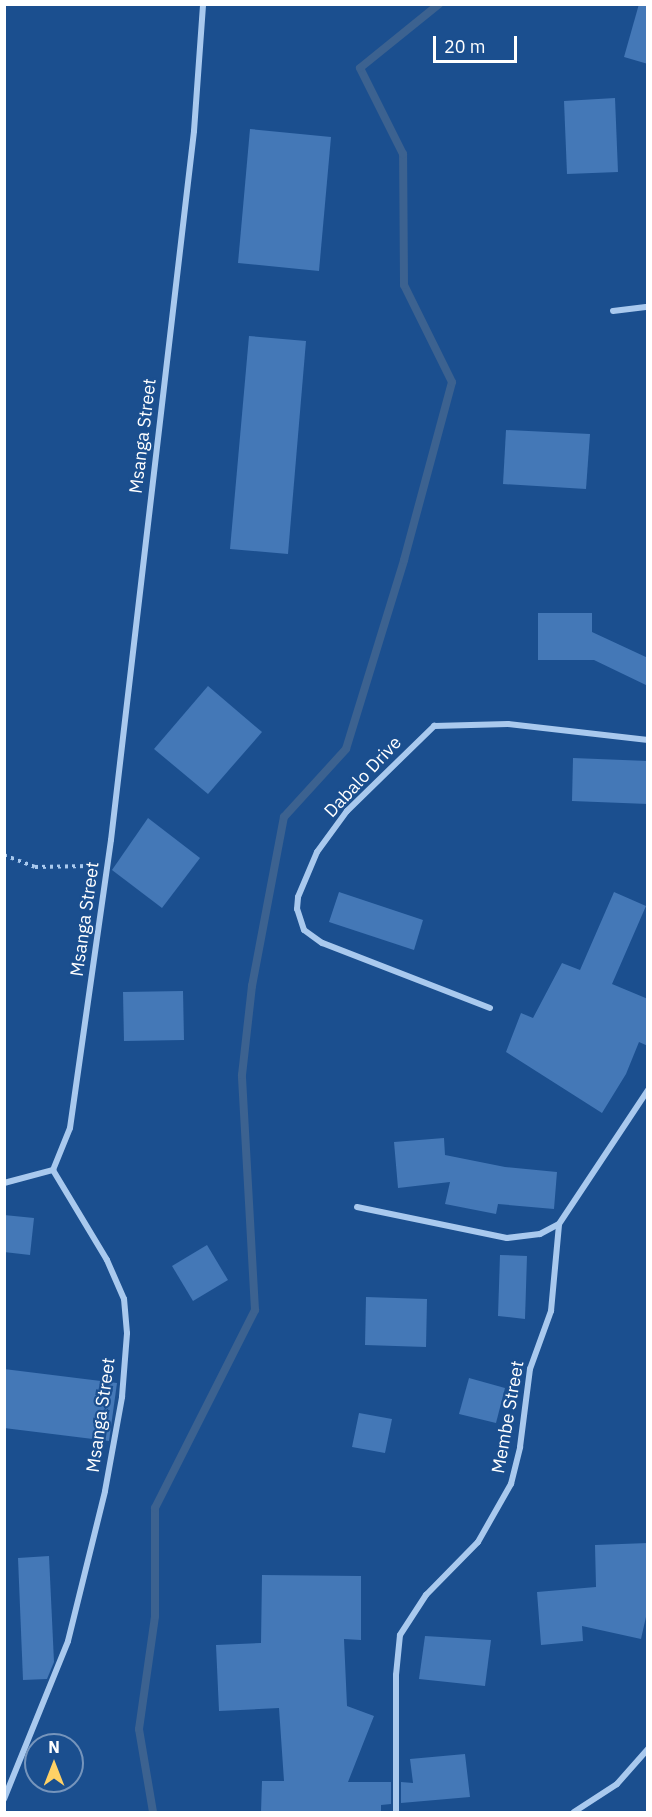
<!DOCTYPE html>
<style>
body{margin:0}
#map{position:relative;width:652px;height:1817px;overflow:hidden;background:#1b4f8f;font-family:"IBM Plex Sans",sans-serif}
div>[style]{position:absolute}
.stream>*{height:8px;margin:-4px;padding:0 4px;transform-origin:4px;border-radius:4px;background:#3c6290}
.building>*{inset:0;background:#4478b7}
.path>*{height:4px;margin-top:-2px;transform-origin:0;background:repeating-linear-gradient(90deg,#a9c9ee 0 3px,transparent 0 7.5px)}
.minor>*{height:6px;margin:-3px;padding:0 3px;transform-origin:3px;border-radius:3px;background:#a9c9ee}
span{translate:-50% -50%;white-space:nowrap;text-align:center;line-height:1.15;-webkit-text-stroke:4.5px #1b4f8f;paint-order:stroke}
.street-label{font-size:18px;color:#fff}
.frame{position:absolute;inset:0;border:6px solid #fff;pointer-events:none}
.north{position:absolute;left:24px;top:1733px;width:60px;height:60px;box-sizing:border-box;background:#1b4f8f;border:2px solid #7695bc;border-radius:50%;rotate:0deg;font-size:16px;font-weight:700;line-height:24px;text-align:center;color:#fff}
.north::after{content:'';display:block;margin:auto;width:21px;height:27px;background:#ffd166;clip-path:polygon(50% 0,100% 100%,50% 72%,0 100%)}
.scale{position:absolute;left:433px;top:36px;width:84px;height:27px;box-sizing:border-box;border:3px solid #fff;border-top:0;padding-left:8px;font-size:18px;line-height:21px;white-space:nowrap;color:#fff;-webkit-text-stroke:4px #1b4f8f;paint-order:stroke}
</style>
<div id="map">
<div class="stream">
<div style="left:153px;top:1812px;width:84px;rotate:-99.6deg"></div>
<div style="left:139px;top:1729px;width:114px;rotate:-81.9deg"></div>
<div style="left:155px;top:1616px;width:108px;rotate:-90deg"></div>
<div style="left:155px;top:1508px;width:222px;rotate:-63.2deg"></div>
<div style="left:255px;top:1310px;width:235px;rotate:-93.2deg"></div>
<div style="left:242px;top:1075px;width:90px;rotate:-83.6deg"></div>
<div style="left:252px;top:986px;width:172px;rotate:-79.3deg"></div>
<div style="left:284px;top:817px;width:92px;rotate:-47.6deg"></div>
<div style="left:346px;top:749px;width:198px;rotate:-72.9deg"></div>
<div style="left:404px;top:560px;width:184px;rotate:-74.9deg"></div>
<div style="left:452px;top:382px;width:108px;rotate:-116.3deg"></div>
<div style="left:404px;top:285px;width:131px;rotate:-90.4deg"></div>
<div style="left:403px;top:154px;width:96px;rotate:-116.6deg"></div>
<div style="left:360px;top:68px;width:102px;rotate:-39deg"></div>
</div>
<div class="building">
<div style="clip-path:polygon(639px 4px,648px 4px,648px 64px,624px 57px)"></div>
<div style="clip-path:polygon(615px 98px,618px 172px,567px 174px,564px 101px)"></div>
<div style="clip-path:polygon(250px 129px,331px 137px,319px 271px,238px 263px)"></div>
<div style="clip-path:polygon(249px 336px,306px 341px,288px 554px,230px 549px)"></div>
<div style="clip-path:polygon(506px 430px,590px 434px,586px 489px,503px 484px)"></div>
<div style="clip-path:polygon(538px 613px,592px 613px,592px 632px,648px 658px,648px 686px,594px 660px,538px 660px)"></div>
<div style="clip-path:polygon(208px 686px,262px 732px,208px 794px,154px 749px)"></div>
<div style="clip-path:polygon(573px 758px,648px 761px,648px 804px,572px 801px)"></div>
<div style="clip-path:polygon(148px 818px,200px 858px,162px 908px,112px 870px)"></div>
<div style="clip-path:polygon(339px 892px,423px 920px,414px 950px,329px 922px)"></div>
<div style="clip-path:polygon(614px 892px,646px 906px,612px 984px,648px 999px,648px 1046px,639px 1042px,626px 1074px,602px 1113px,506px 1052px,521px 1013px,533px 1018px,562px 963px,580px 970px)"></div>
<div style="clip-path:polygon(183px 991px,184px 1040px,124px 1041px,123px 992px)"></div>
<div style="clip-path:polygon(444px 1138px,445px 1155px,505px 1167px,557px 1172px,554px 1209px,498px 1204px,496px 1214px,445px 1204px,450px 1182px,398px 1188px,394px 1142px)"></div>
<div style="clip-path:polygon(4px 1215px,34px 1218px,30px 1255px,4px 1252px)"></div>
<div style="clip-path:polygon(207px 1245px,228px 1280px,193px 1301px,172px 1266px)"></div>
<div style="clip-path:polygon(500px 1255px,527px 1256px,525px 1319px,498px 1316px)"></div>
<div style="clip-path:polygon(366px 1297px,427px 1299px,426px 1347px,365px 1345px)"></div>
<div style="clip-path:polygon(4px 1369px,117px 1383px,109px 1441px,4px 1428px)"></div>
<div style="clip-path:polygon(469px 1378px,505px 1388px,496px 1423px,459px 1414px)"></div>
<div style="clip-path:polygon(359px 1413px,392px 1419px,385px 1453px,352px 1447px)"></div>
<div style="clip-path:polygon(648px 1543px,648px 1608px,641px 1639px,582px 1626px,583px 1641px,541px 1645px,537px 1592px,596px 1587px,595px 1545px)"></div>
<div style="clip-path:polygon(49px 1556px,54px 1662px,47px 1679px,23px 1680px,18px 1558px)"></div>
<div style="clip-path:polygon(262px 1575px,361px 1576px,361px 1640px,344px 1639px,347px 1706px,374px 1716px,348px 1782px,391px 1782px,391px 1804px,381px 1805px,381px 1812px,261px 1812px,262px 1781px,284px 1781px,279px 1708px,219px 1711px,216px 1645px,261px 1643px)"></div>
<div style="clip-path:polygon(425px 1636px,491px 1640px,485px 1686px,419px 1679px)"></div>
<div style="clip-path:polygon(465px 1754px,470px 1797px,401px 1803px,401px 1782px,413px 1783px,410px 1759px)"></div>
</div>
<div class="path">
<div style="left:4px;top:855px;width:33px;rotate:21deg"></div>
<div style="left:35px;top:867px;width:56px;rotate:-1deg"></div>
</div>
<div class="minor">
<div style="left:613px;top:311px;width:35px;rotate:-7deg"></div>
<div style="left:490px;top:1008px;width:180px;rotate:-158.8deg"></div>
<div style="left:322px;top:943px;width:22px;rotate:-144deg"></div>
<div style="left:304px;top:930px;width:22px;rotate:-108deg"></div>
<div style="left:297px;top:909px;width:12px;rotate:-85deg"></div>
<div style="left:298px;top:897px;width:49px;rotate:-67.1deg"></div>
<div style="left:317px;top:852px;width:51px;rotate:-53.8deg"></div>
<div style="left:347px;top:811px;width:122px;rotate:-44.3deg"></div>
<div style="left:434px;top:726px;width:74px;rotate:-1.5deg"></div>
<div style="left:508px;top:724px;width:141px;rotate:6.5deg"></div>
<div style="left:53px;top:1170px;width:45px;rotate:-68deg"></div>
<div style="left:70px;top:1128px;width:291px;rotate:-81.9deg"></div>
<div style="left:111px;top:840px;width:714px;rotate:-83.32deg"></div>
<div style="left:194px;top:131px;width:127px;rotate:-85.9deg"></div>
<div style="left:4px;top:1183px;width:51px;rotate:-14.9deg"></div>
<div style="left:357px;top:1207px;width:153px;rotate:11.7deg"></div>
<div style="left:507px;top:1238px;width:33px;rotate:-7deg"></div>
<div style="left:540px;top:1234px;width:21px;rotate:-28deg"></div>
<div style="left:4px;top:1799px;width:170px;rotate:-67.9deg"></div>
<div style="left:68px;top:1641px;width:154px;rotate:-76.1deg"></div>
<div style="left:105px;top:1491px;width:96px;rotate:-79.7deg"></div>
<div style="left:122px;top:1397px;width:64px;rotate:-85.5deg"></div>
<div style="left:127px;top:1333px;width:34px;rotate:-95deg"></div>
<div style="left:124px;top:1299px;width:43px;rotate:-113.6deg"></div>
<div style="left:107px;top:1260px;width:105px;rotate:-121deg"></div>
<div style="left:396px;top:1812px;width:137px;rotate:-90deg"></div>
<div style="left:396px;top:1675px;width:40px;rotate:-84.3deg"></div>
<div style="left:400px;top:1635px;width:48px;rotate:-57deg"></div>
<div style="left:426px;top:1595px;width:74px;rotate:-45.5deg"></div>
<div style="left:478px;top:1542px;width:67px;rotate:-60.4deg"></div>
<div style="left:511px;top:1484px;width:38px;rotate:-76deg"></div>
<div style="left:520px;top:1447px;width:79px;rotate:-82.7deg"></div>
<div style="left:530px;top:1369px;width:62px;rotate:-70.1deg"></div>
<div style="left:551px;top:1311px;width:87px;rotate:-84.7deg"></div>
<div style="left:559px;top:1224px;width:161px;rotate:-56.4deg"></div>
<div style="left:574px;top:1812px;width:51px;rotate:-33.1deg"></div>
<div style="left:617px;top:1784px;width:47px;rotate:-48.5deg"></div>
</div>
<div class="street-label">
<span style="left:143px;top:436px;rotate:-83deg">Msanga Street</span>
<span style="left:363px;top:777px;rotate:-47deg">Dabalo Drive</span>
<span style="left:85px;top:919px;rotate:-82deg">Msanga Street</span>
<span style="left:101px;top:1415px;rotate:-82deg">Msanga Street</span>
<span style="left:508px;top:1417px;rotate:-80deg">Membe Street</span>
</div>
<div class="frame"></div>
<div class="north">N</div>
<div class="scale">20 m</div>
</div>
